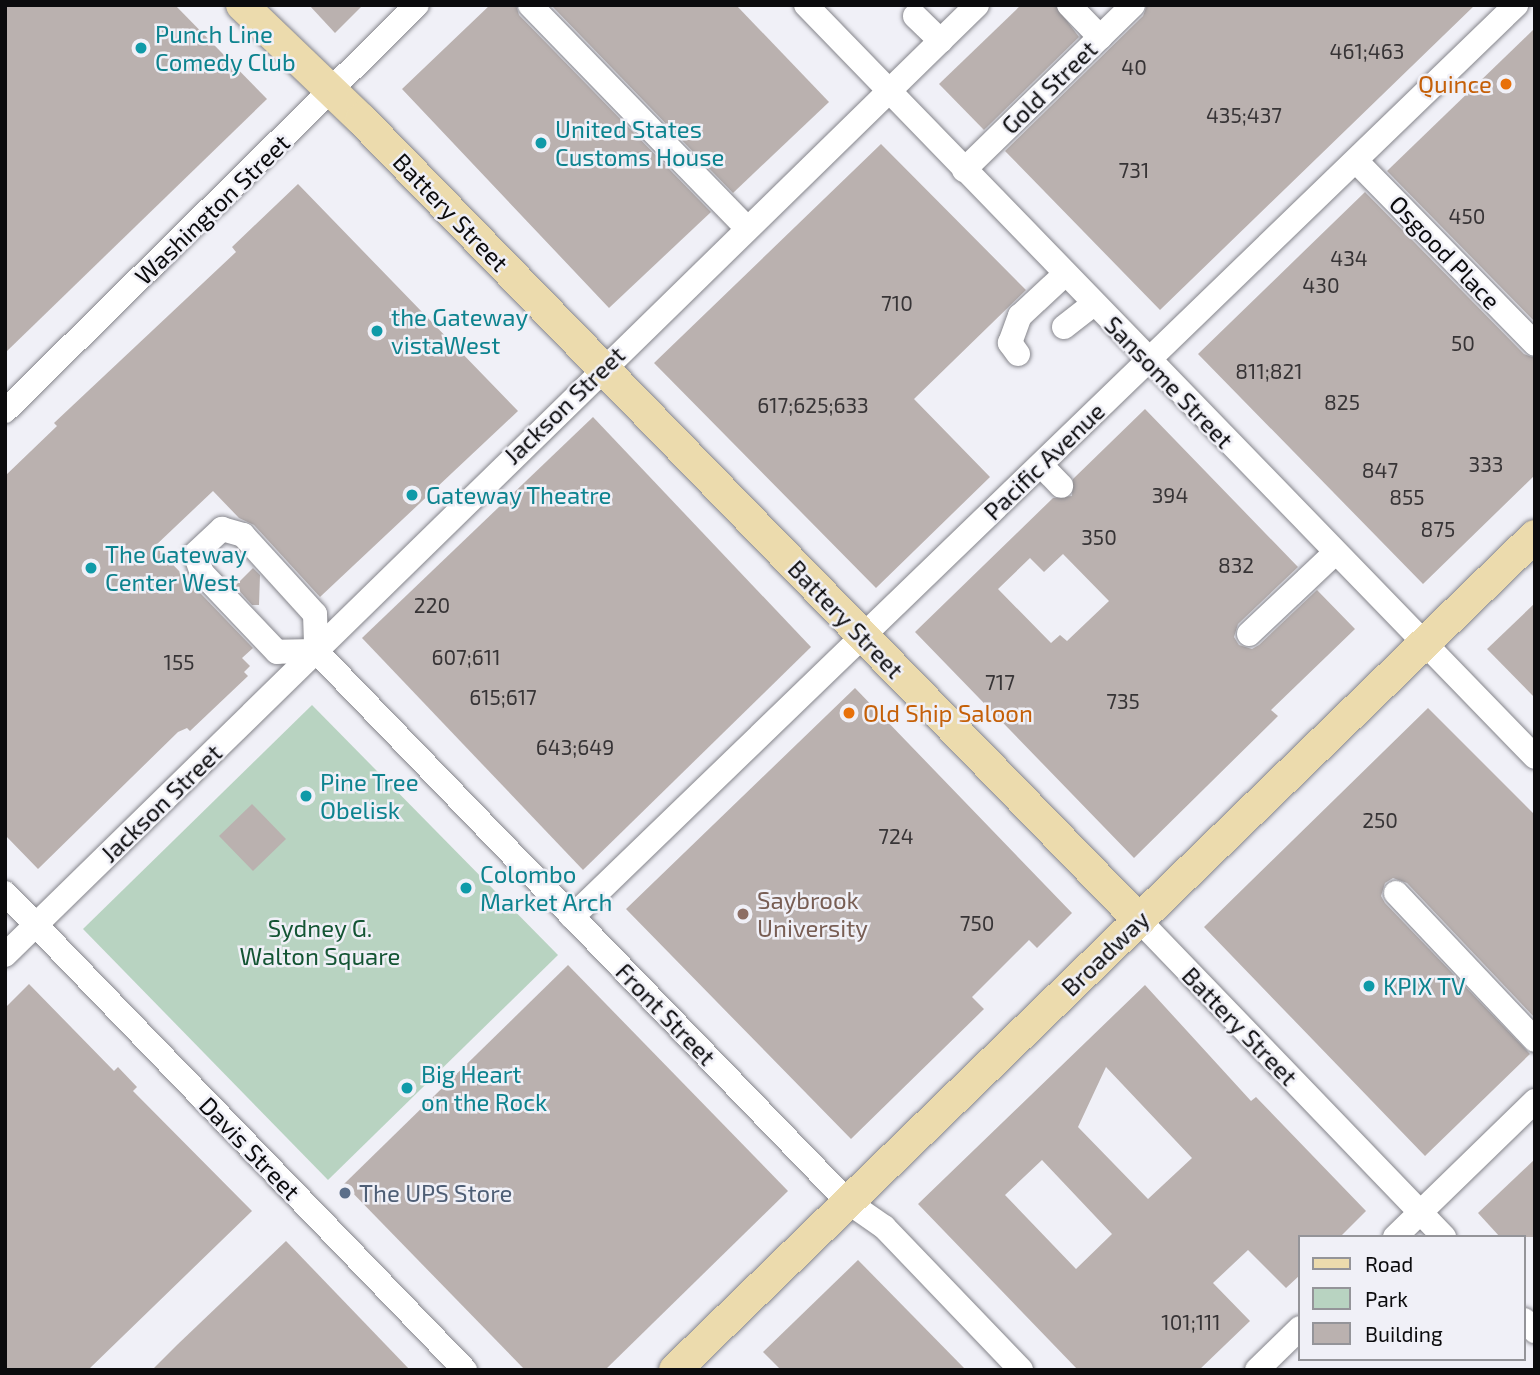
<!DOCTYPE html>
<style>
body{margin:0}
#map{position:relative;width:1540px;height:1375px;overflow:hidden;background:#f0f0f7;font-family:"Exo 2",sans-serif}
div>[style]{position:absolute}
.green>*{inset:0;background:#b8d3c1}
.building>*{inset:0;background:#bab1af}
.roads{filter:drop-shadow(0 0 2px #85858b) drop-shadow(0 0 2px #85858b)}
.minor>*{height:24px;margin:-12px;padding:0 12px;transform-origin:12px;border-radius:12px;background:#fff}
.major>*{height:32px;margin:-16px;padding:0 16px;transform-origin:16px;border-radius:16px;background:#ecdbad}
.dots>*{width:19px;height:19px;translate:-50% -50%;box-sizing:border-box;border:4px solid #f0f0f7;border-radius:50%}
span{translate:-50% -50%;white-space:nowrap;text-align:center;line-height:1.15;-webkit-text-stroke:5px #f0f0f7;paint-order:stroke}
.number-label{font-size:21px;color:#373436}
.number-label span{-webkit-text-stroke-width:0}
.culture-label{font-size:24px;color:#0d838f}
.left{translate:0 -50%;text-align:left}
.food-label{font-size:24px;color:#c56008}
.right{translate:-100% -50%;text-align:right}
.street-label{font-size:24px;color:#0b0b0d}
.education-label{font-size:24px;color:#785e54}
.park-label{font-size:24px;color:#145534}
.service-label{font-size:24px;color:#4e5e75}
.frame{position:absolute;inset:0;border:7px solid #0b0b0d;pointer-events:none}
.legend{position:absolute;left:1298px;top:1235px;width:228px;height:126px;box-sizing:border-box;background:#f0f0f7;border:2px solid #949499;margin:0;padding:9px 12px;list-style:none;font-size:21px;color:#0b0b0d}
.legend li{display:flex;align-items:center;gap:14px;height:35px}
.legend b{width:35px;border:2px solid #949499}
</style>
<div id="map">
<div class="green">
<div style="clip-path:polygon(312px 705px,558px 955px,328px 1180px,83px 929px)"></div>
</div>
<div class="building">
<div style="clip-path:polygon(5px 5px,175px 5px,267px 99px,5px 353px)"></div>
<div style="clip-path:polygon(309px 5px,363px 5px,335px 33px)"></div>
<div style="clip-path:polygon(490px 5px,516px 5px,519px 15px,711px 212px,609px 308px,402px 89px)"></div>
<div style="clip-path:polygon(551px 5px,736px 5px,829px 102px,733px 193px)"></div>
<div style="clip-path:polygon(1021px 5px,1055px 5px,1079px 37px,984px 130px,939px 84px)"></div>
<div style="clip-path:polygon(1147px 5px,1475px 5px,1160px 310px,1005px 151px,1143px 16px)"></div>
<div style="clip-path:polygon(1535px 28px,1535px 322px,1387px 171px)"></div>
<div style="clip-path:polygon(881px 144px,1026px 290px,914px 399px,990px 477px,876px 588px,654px 363px)"></div>
<div style="clip-path:polygon(298px 184px,518px 411px,320px 597px,254px 525px,239px 518px,213px 491px,155px 546px,253px 648px,242px 658px,250px 666px,244px 672px,248px 676px,190px 731px,187px 728px,178px 732px,38px 869px,5px 835px,5px 476px,57px 426px,54px 423px,236px 252px,232px 247px)"></div>
<div style="clip-path:polygon(1365px 192px,1524px 354px,1535px 358px,1535px 475px,1423px 584px,1198px 354px)"></div>
<div style="clip-path:polygon(evenodd,1145px 409px,1298px 567px,1238px 624px,1234px 637px,1239px 645px,1252px 649px,1259px 645px,1317px 590px,1355px 629px,1271px 710px,1278px 716px,1134px 858px,915px 632px,1053px 498px,1072px 496px,1073px 479px,1145px 409px,1063px 554px,1109px 601px,1067px 641px,1060px 635px,1051px 643px,998px 589px,1030px 558px,1044px 572px,1063px 554px)"></div>
<div style="clip-path:polygon(593px 417px,811px 647px,583px 870px,362px 638px)"></div>
<div style="clip-path:polygon(253px 568px,260px 575px,259px 605px,252px 605px,235px 586px)"></div>
<div style="clip-path:polygon(1535px 603px,1535px 698px,1487px 649px)"></div>
<div style="clip-path:polygon(855px 688px,1072px 913px,1037px 948px,1029px 940px,972px 997px,984px 1009px,851px 1139px,626px 909px)"></div>
<div style="clip-path:polygon(1428px 708px,1535px 815px,1535px 1018px,1407px 883px,1393px 878px,1385px 883px,1381px 896px,1385px 903px,1530px 1054px,1425px 1156px,1204px 927px)"></div>
<div style="clip-path:polygon(252px 804px,286px 839px,253px 871px,219px 836px)"></div>
<div style="clip-path:polygon(568px 965px,788px 1191px,605px 1370px,525px 1370px,344px 1184px)"></div>
<div style="clip-path:polygon(29px 984px,114px 1071px,118px 1067px,137px 1087px,133px 1091px,252px 1211px,88px 1370px,5px 1370px,5px 1008px)"></div>
<div style="clip-path:polygon(evenodd,1145px 985px,1251px 1101px,1256px 1097px,1366px 1211px,1340px 1237px,1300px 1237px,1300px 1275px,1286px 1288px,1248px 1250px,1213px 1283px,1250px 1321px,1199px 1370px,1078px 1370px,918px 1204px,1145px 985px,1106px 1067px,1192px 1158px,1148px 1199px,1078px 1127px,1106px 1067px,1145px 985px,1042px 1160px,1112px 1234px,1076px 1269px,1005px 1195px,1042px 1160px)"></div>
<div style="clip-path:polygon(1535px 1159px,1535px 1237px,1500px 1237px,1478px 1213px)"></div>
<div style="clip-path:polygon(286px 1241px,410px 1370px,152px 1370px,177px 1345px)"></div>
<div style="clip-path:polygon(858px 1260px,966px 1370px,781px 1370px,763px 1352px)"></div>
</div>
<div class="roads">
<div class="minor">
<div style="left:530px;top:5px;width:311px;rotate:45.8deg"></div>
<div style="left:806px;top:5px;width:1047px;rotate:45.89deg"></div>
<div style="left:1069px;top:5px;width:45px;rotate:45.9deg"></div>
<div style="left:915px;top:16px;width:36px;rotate:44deg"></div>
<div style="left:1356px;top:161px;width:256px;rotate:45.6deg"></div>
<div style="left:964px;top:170px;width:236px;rotate:-44.3deg"></div>
<div style="left:1064px;top:327px;width:37px;rotate:-38deg"></div>
<div style="left:1018px;top:354px;width:14px;rotate:-126deg"></div>
<div style="left:1010px;top:343px;width:29px;rotate:-70deg"></div>
<div style="left:1020px;top:316px;width:62px;rotate:-43deg"></div>
<div style="left:5px;top:411px;width:578px;rotate:-44.58deg"></div>
<div style="left:1041px;top:465px;width:29px;rotate:46deg"></div>
<div style="left:222px;top:529px;width:22px;rotate:16deg"></div>
<div style="left:243px;top:535px;width:107px;rotate:47.7deg"></div>
<div style="left:315px;top:614px;width:37px;rotate:88deg"></div>
<div style="left:316px;top:651px;width:39px;rotate:179deg"></div>
<div style="left:277px;top:652px;width:109px;rotate:-133.5deg"></div>
<div style="left:202px;top:573px;width:20px;rotate:-110deg"></div>
<div style="left:195px;top:554px;width:37px;rotate:-43deg"></div>
<div style="left:1249px;top:634px;width:118px;rotate:-43.3deg"></div>
<div style="left:316px;top:651px;width:766px;rotate:46.01deg"></div>
<div style="left:848px;top:1202px;width:44px;rotate:34.8deg"></div>
<div style="left:884px;top:1227px;width:198px;rotate:46.2deg"></div>
<div style="left:5px;top:893px;width:663px;rotate:46.04deg"></div>
<div style="left:1396px;top:893px;width:202px;rotate:46.6deg"></div>
<div style="left:572px;top:917px;width:1313px;rotate:-44.01deg"></div>
<div style="left:1139px;top:920px;width:440px;rotate:46.1deg"></div>
<div style="left:5px;top:955px;width:1359px;rotate:-44.34deg"></div>
<div style="left:1395px;top:1237px;width:195px;rotate:-44.2deg"></div>
<div style="left:1524px;top:1320px;width:16px;rotate:45deg"></div>
<div style="left:1257px;top:1370px;width:60px;rotate:-44.3deg"></div>
</div>
<div class="major">
<div style="left:242px;top:5px;width:165px;rotate:43.8deg"></div>
<div style="left:361px;top:119px;width:1117px;rotate:45.83deg"></div>
<div style="left:675px;top:1370px;width:1198px;rotate:-44.12deg"></div>
</div>
</div>
<div class="dots">
<div style="left:141px;top:48px;background:#0f9aa8"></div>
<div style="left:1506px;top:84px;background:#e8710a"></div>
<div style="left:541px;top:143px;background:#0f9aa8"></div>
<div style="left:377px;top:331px;background:#0f9aa8"></div>
<div style="left:412px;top:495px;background:#0f9aa8"></div>
<div style="left:91px;top:568px;background:#0f9aa8"></div>
<div style="left:849px;top:713px;background:#e8710a"></div>
<div style="left:306px;top:796px;background:#0f9aa8"></div>
<div style="left:466px;top:888px;background:#0f9aa8"></div>
<div style="left:743px;top:914px;background:#8d6e63"></div>
<div style="left:1369px;top:986px;background:#0f9aa8"></div>
<div style="left:407px;top:1088px;background:#0f9aa8"></div>
<div style="left:345px;top:1193px;background:#5c6f8a"></div>
</div>
<div class="number-label">
<span style="left:1367px;top:51px">461;463</span>
<span style="left:1134px;top:67px">40</span>
<span style="left:1244px;top:115px">435;437</span>
<span style="left:1134px;top:170px">731</span>
<span style="left:1467px;top:216px">450</span>
<span style="left:1349px;top:258px">434</span>
<span style="left:1321px;top:285px">430</span>
<span style="left:897px;top:303px">710</span>
<span style="left:1463px;top:343px">50</span>
<span style="left:1269px;top:371px">811;821</span>
<span style="left:1342px;top:402px">825</span>
<span style="left:813px;top:405px">617;625;633</span>
<span style="left:1486px;top:464px">333</span>
<span style="left:1380px;top:470px">847</span>
<span style="left:1170px;top:495px">394</span>
<span style="left:1407px;top:497px">855</span>
<span style="left:1438px;top:529px">875</span>
<span style="left:1099px;top:537px">350</span>
<span style="left:1236px;top:565px">832</span>
<span style="left:432px;top:605px">220</span>
<span style="left:466px;top:657px">607;611</span>
<span style="left:179px;top:662px">155</span>
<span style="left:1000px;top:682px">717</span>
<span style="left:503px;top:697px">615;617</span>
<span style="left:1123px;top:701px">735</span>
<span style="left:575px;top:747px">643;649</span>
<span style="left:1380px;top:820px">250</span>
<span style="left:896px;top:836px">724</span>
<span style="left:977px;top:923px">750</span>
<span style="left:1191px;top:1322px">101;111</span>
</div>
<div class="culture-label">
<span class="left" style="left:155px;top:48px">Punch Line<br>Comedy Club</span>
<span class="left" style="left:555px;top:143px">United States<br>Customs House</span>
<span class="left" style="left:391px;top:331px">the Gateway<br>vistaWest</span>
<span class="left" style="left:426px;top:495px">Gateway Theatre</span>
<span class="left" style="left:105px;top:568px">The Gateway<br>Center West</span>
<span class="left" style="left:320px;top:796px">Pine Tree<br>Obelisk</span>
<span class="left" style="left:480px;top:888px">Colombo<br>Market Arch</span>
<span class="left" style="left:1383px;top:986px">KPIX TV</span>
<span class="left" style="left:421px;top:1088px">Big Heart<br>on the Rock</span>
</div>
<div class="food-label">
<span class="right" style="left:1492px;top:84px">Quince</span>
<span class="left" style="left:863px;top:713px">Old Ship Saloon</span>
</div>
<div class="street-label">
<span style="left:1049px;top:87px;rotate:-44deg">Gold Street</span>
<span style="left:212px;top:209px;rotate:-44deg">Washington Street</span>
<span style="left:451px;top:212px;rotate:46deg">Battery Street</span>
<span style="left:1445px;top:252px;rotate:46deg">Osgood Place</span>
<span style="left:1169px;top:382px;rotate:46deg">Sansome Street</span>
<span style="left:564px;top:405px;rotate:-44deg">Jackson Street</span>
<span style="left:1044px;top:461px;rotate:-44deg">Pacific Avenue</span>
<span style="left:846px;top:619px;rotate:46deg">Battery Street</span>
<span style="left:161px;top:803px;rotate:-44deg">Jackson Street</span>
<span style="left:1105px;top:953px;rotate:-44deg">Broadway</span>
<span style="left:666px;top:1014px;rotate:46deg">Front Street</span>
<span style="left:1240px;top:1026px;rotate:46deg">Battery Street</span>
<span style="left:250px;top:1148px;rotate:46deg">Davis Street</span>
</div>
<div class="education-label">
<span class="left" style="left:757px;top:914px">Saybrook<br>University</span>
</div>
<div class="park-label">
<span style="left:320px;top:942px">Sydney G.<br>Walton Square</span>
</div>
<div class="service-label">
<span class="left" style="left:359px;top:1193px">The UPS Store</span>
</div>
<div class="frame"></div>
<ul class="legend">
<li><b style="height:9px;background:#ecdbad"></b>Road</li>
<li><b style="height:19px;background:#b8d3c1"></b>Park</li>
<li><b style="height:19px;background:#bab1af"></b>Building</li>
</ul>
</div>
